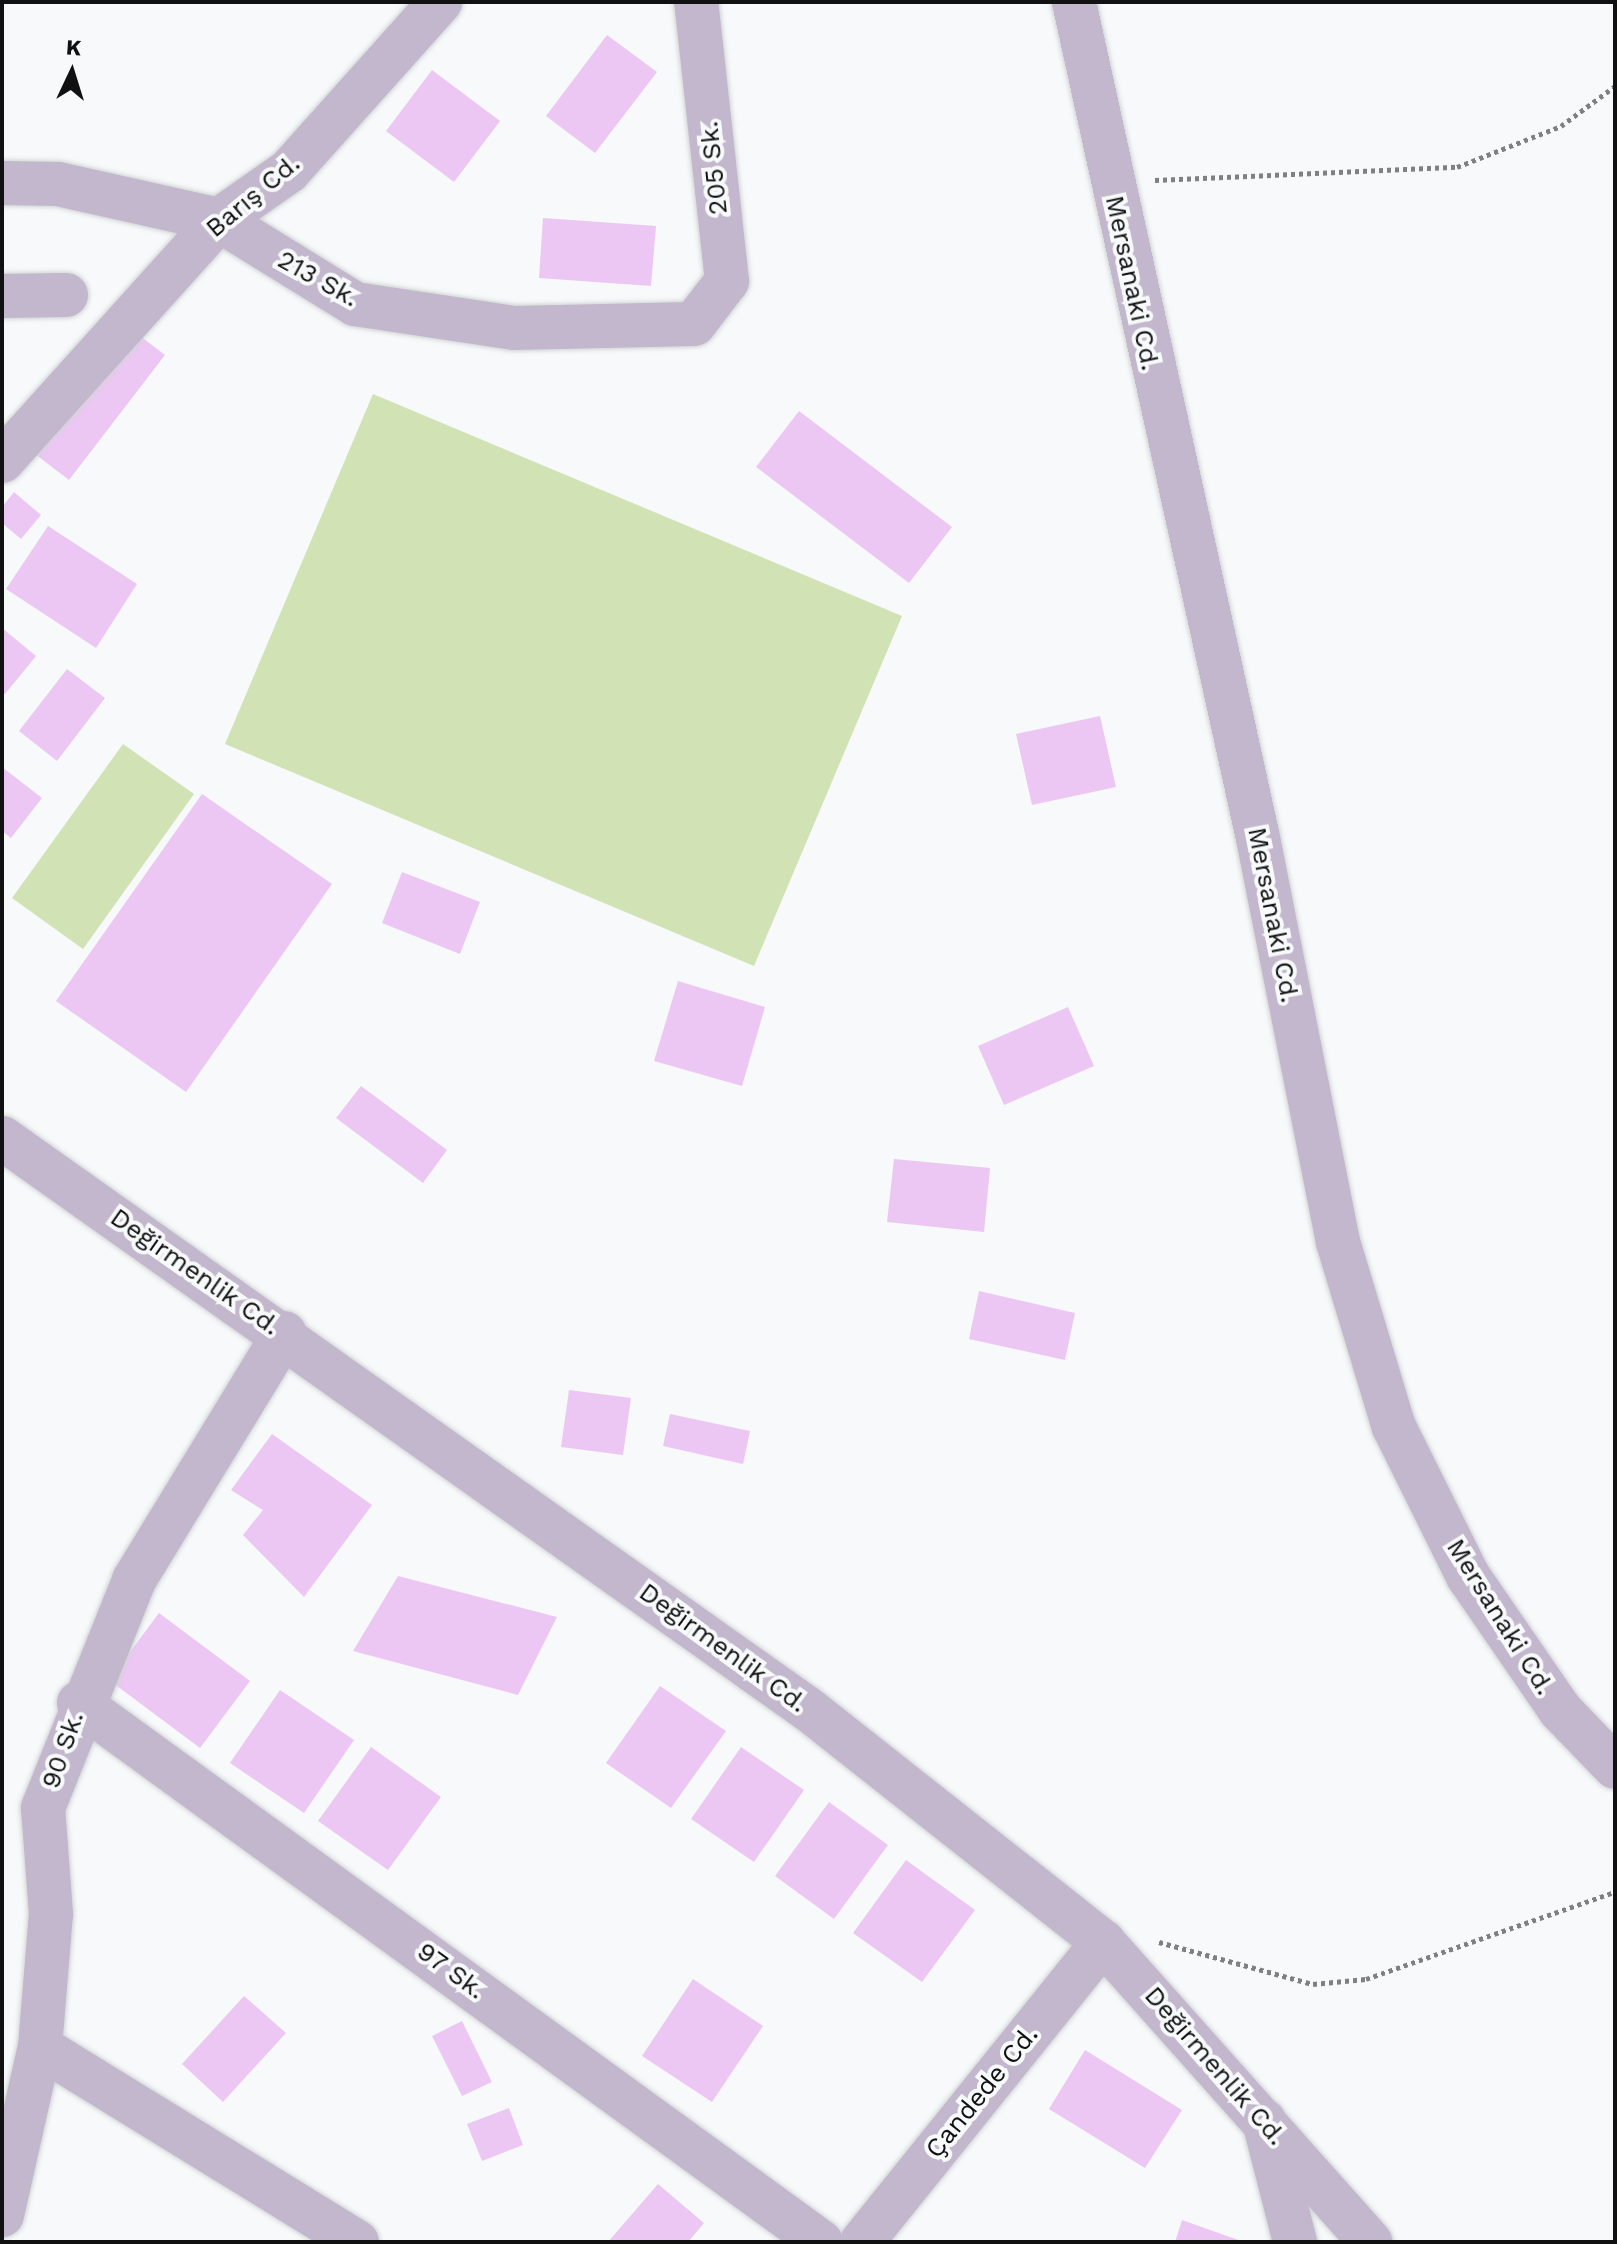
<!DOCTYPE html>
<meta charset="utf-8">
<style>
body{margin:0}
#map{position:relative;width:1617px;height:2244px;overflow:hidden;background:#f7f9fa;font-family:"Work Sans",sans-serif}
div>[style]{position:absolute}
.green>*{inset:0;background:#d1e2b4}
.building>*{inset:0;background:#ecc7f3}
.path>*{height:5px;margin-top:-2.5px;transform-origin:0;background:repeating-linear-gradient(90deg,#7f8081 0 4px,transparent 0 8px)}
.roads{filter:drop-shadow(0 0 2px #d2d4d5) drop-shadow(0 0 2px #d2d4d5)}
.minor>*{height:44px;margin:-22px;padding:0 22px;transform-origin:22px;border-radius:22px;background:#c2b7cc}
.tertiary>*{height:44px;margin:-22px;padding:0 22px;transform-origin:22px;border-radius:22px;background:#c2b7cc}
span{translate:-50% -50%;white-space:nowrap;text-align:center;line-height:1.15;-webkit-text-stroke:8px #f7f9fa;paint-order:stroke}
.street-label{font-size:26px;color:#111112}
.frame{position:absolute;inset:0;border:4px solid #111112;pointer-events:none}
.north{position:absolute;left:32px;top:32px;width:80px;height:80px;-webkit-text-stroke:6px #f7f9fa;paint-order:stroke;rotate:4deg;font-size:22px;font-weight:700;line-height:32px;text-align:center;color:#111112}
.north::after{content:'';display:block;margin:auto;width:28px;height:36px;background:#111112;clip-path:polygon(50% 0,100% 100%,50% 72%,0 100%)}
</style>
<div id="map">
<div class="green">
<div style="clip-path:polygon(373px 394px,902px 616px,754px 966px,225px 744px)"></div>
<div style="clip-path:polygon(123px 744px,194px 794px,83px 949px,12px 898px)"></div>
</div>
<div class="building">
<div style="clip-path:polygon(607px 35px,657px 72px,595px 153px,546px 116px)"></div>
<div style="clip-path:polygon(432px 70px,500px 121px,454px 182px,386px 131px)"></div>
<div style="clip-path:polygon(543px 218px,656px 226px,651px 286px,539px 278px)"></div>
<div style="clip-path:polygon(127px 326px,165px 355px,69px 480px,31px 451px)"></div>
<div style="clip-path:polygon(799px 411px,952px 527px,909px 583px,756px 467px)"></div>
<div style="clip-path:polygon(14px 492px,41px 515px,21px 539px,2px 523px,2px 507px)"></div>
<div style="clip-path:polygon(48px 526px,137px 584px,96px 648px,6px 589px)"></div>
<div style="clip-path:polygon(2px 628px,36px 656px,5px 694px,2px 692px)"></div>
<div style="clip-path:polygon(67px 669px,105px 698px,57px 761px,19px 731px)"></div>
<div style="clip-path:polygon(1100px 716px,1116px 787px,1032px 805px,1016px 734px)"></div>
<div style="clip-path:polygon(2px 767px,42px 798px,11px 838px,2px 831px)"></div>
<div style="clip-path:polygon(202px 794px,332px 884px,186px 1092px,56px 1001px)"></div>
<div style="clip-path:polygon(402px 872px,480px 902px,460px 954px,382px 923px)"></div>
<div style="clip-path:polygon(678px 981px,765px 1007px,742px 1086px,654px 1061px)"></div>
<div style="clip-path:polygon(1068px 1007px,1094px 1066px,1004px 1105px,978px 1046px)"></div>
<div style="clip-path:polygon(361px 1086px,447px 1150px,423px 1183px,336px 1118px)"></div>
<div style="clip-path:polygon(894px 1159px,990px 1168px,984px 1232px,887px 1222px)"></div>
<div style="clip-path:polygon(979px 1291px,1075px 1313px,1065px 1360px,969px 1339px)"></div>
<div style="clip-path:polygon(569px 1390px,631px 1398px,623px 1455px,561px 1447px)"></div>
<div style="clip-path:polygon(670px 1414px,750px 1431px,743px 1464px,663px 1446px)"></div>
<div style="clip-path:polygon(272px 1434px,372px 1505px,304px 1597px,243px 1535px,263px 1510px,231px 1490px)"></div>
<div style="clip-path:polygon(398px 1576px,557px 1617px,518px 1695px,353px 1651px)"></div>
<div style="clip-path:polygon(159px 1613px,250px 1681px,200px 1748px,109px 1680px)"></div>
<div style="clip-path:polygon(660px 1686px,726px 1731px,671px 1808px,606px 1763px)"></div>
<div style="clip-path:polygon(280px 1690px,354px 1740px,304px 1813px,230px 1763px)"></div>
<div style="clip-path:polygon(371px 1747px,441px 1797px,388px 1870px,318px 1821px)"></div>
<div style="clip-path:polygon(741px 1747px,804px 1790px,754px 1862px,691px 1819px)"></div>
<div style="clip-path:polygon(829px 1802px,888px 1845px,834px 1919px,775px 1876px)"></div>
<div style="clip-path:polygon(906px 1860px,975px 1910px,922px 1982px,853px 1933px)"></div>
<div style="clip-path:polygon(693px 1979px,763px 2026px,712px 2102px,642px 2056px)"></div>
<div style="clip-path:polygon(244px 1996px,286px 2033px,223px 2102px,182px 2064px)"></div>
<div style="clip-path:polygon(462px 2021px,492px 2082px,462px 2096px,432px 2036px)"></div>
<div style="clip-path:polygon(1085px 2050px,1182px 2110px,1145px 2168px,1049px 2109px)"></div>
<div style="clip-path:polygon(509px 2108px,523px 2145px,482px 2161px,467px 2124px)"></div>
<div style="clip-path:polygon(658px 2184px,704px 2223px,688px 2242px,608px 2242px)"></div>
<div style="clip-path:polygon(1182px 2220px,1244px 2242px,1175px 2242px)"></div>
</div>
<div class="path">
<div style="left:1155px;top:180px;width:302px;rotate:-2.5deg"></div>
<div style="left:1457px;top:167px;width:112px;rotate:-21.5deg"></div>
<div style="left:1561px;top:126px;width:67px;rotate:-36.5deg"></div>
<div style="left:1159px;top:1942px;width:160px;rotate:15.3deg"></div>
<div style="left:1313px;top:1984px;width:53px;rotate:-5.4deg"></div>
<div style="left:1366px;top:1979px;width:264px;rotate:-19.3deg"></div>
</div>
<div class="roads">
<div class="minor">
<div style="left:2px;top:183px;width:56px;rotate:1deg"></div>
<div style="left:58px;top:184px;width:165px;rotate:12.6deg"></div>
<div style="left:219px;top:220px;width:160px;rotate:31.7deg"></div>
<div style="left:355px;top:304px;width:161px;rotate:8.6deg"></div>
<div style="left:514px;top:328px;width:180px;rotate:-1.3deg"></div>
<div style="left:694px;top:324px;width:54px;rotate:-52.5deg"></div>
<div style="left:727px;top:281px;width:281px;rotate:-96.3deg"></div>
<div style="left:2px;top:296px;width:64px;rotate:-0.9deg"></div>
<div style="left:79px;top:1703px;width:917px;rotate:36deg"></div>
<div style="left:40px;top:2047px;width:372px;rotate:31.6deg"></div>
<div style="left:1264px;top:2121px;width:125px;rotate:75.6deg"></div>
<div style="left:2px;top:2215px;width:172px;rotate:-77.3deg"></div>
<div style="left:40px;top:2047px;width:133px;rotate:-85.3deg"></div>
<div style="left:51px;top:1914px;width:106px;rotate:-94.3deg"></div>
<div style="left:43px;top:1808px;width:245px;rotate:-68.2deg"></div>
<div style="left:134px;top:1580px;width:289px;rotate:-58.6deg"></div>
<div style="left:862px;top:2242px;width:385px;rotate:-51.2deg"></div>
</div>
<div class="tertiary">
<div style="left:1074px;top:2px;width:856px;rotate:77.59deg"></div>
<div style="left:1258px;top:838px;width:412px;rotate:78.8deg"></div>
<div style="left:1338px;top:1242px;width:193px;rotate:73.2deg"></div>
<div style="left:1394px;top:1427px;width:166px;rotate:63.6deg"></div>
<div style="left:1468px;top:1576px;width:163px;rotate:55.5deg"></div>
<div style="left:1560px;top:1710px;width:79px;rotate:46deg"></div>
<div style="left:2px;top:461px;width:324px;rotate:-48deg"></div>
<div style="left:219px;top:220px;width:85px;rotate:-35deg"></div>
<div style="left:289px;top:171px;width:227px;rotate:-48.2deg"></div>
<div style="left:2px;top:1138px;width:988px;rotate:35.32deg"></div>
<div style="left:808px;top:1709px;width:376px;rotate:38.3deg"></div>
<div style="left:1103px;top:1942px;width:402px;rotate:48.3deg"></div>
</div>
</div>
<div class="street-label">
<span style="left:714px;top:168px;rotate:-96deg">205 Sk.</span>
<span style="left:253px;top:196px;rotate:-40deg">Barış Cd.</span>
<span style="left:318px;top:279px;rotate:29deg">213 Sk.</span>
<span style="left:1132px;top:283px;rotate:78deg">Mersanaki Cd.</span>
<span style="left:1273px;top:915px;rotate:79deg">Mersanaki Cd.</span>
<span style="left:195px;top:1272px;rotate:35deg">Değirmenlik Cd.</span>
<span style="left:1500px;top:1617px;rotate:58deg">Mersanaki Cd.</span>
<span style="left:723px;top:1648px;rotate:36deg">Değirmenlik Cd.</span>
<span style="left:63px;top:1750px;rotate:-71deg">90 Sk.</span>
<span style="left:451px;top:1971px;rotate:36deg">97 Sk.</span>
<span style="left:1215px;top:2066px;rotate:49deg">Değirmenlik Cd.</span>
<span style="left:982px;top:2092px;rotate:-51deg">Çandede Cd.</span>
</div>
<div class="frame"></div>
<div class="north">K</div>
</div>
